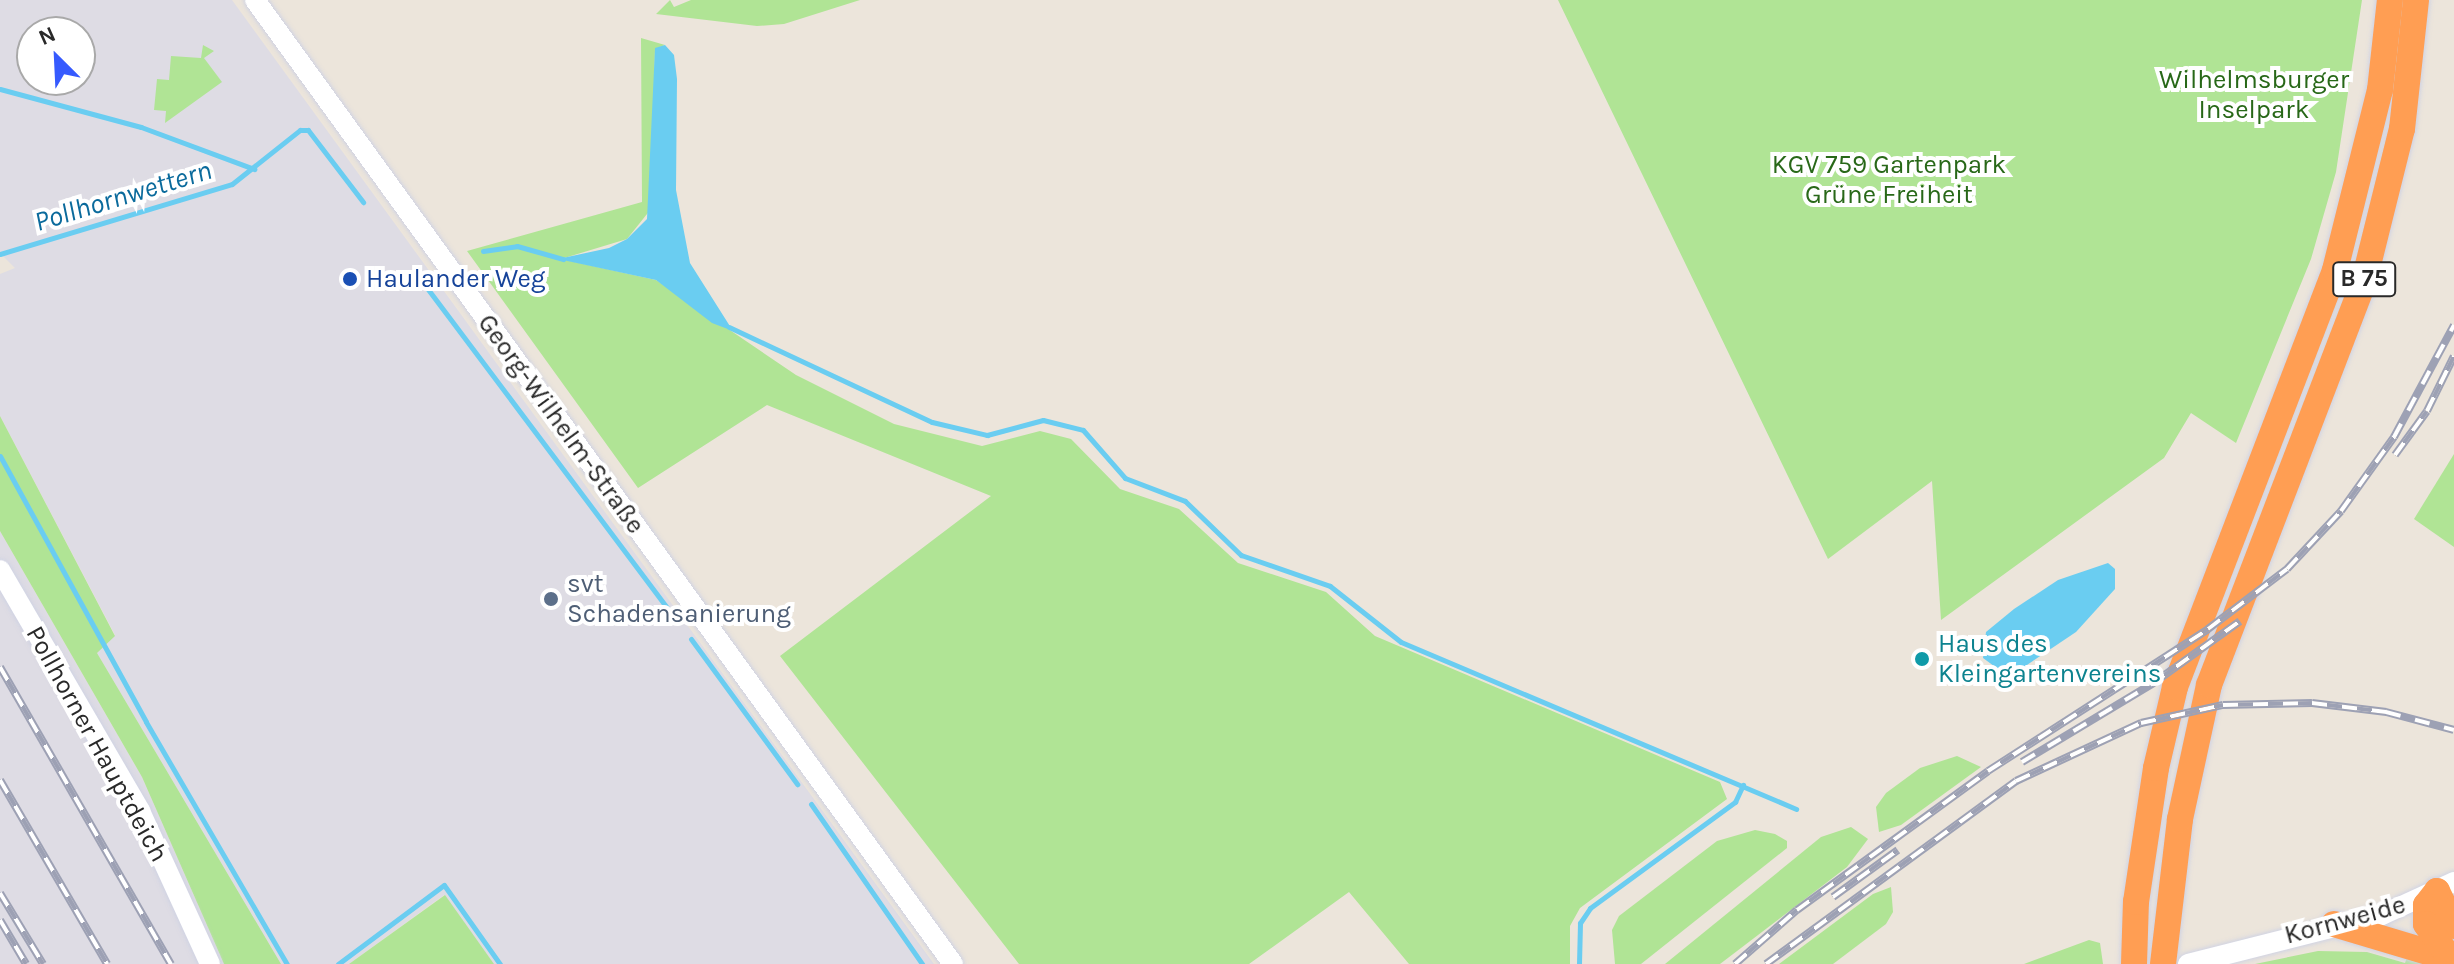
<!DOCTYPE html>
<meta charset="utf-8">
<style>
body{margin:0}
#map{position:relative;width:2454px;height:964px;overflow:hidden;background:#ece5db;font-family:Karla,sans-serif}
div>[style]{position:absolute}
.industrial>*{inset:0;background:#dedce4}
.green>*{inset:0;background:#b0e495}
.water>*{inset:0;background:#6acdf1}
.stream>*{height:5px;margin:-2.5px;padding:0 2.5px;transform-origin:2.5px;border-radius:2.5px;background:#6acdf1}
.roads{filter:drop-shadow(0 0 2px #d0d3e3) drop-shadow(0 0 2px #d0d3e3)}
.secondary>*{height:20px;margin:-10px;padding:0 10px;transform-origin:10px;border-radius:10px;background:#fff}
.highway>*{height:26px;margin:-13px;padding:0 13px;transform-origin:13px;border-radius:13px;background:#ff9e53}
.rail>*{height:8px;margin-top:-4px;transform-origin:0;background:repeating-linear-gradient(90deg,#fff 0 15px,#9da1b4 0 30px);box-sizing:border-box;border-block:2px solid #9da1b4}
.dots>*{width:22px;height:22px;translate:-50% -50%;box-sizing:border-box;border:4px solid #fff;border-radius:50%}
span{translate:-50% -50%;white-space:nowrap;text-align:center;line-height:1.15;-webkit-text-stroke:8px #fff;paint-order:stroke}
.shield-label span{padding:2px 6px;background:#fff;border:2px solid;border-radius:6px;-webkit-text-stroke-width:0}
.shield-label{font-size:24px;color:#292929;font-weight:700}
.park-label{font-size:26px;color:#286818}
.transit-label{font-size:26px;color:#164399}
.left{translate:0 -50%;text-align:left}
.street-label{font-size:26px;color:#292929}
.service-label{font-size:26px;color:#4e5e75}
.culture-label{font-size:26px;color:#0d838f}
.water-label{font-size:28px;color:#0a6a9c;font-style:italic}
.north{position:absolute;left:16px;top:16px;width:80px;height:80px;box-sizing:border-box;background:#fff;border:2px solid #a9a9a9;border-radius:50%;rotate:336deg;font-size:22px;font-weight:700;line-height:32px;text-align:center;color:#292929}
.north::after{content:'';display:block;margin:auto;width:28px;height:36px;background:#365afe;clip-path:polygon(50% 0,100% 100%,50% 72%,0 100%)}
</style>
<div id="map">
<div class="industrial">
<div style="clip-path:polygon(evenodd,0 0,232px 0,934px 964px,494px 964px,444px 895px,349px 964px,281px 964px,97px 653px,115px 635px,0 416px,0 274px,15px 268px,0 253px,0 0,32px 32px,80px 32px,80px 80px,32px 80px,32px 32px)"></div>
<div style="clip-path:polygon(0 531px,142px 777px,224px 964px,0 964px)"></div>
</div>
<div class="green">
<div style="clip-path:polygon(670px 0,674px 7px,691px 0,860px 0,784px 24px,757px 26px,656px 14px)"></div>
<div style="clip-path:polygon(1558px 0,2362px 0,2336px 172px,2311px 259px,2236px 443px,2191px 413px,2164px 458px,1941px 620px,1932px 481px,1828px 559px)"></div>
<div style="clip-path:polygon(641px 38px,665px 45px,655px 49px,651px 209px,627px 239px,561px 259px,656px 280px,796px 375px,894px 424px,982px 446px,1040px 431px,1071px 439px,1120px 489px,1179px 509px,1238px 563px,1326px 592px,1375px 636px,1720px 782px,1727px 799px,1580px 908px,1570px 926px,1570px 964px,1409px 964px,1349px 892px,1249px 964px,1019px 964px,780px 656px,991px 496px,767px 405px,638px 488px,467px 251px,642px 202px)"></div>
<div style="clip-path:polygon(203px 45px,214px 51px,204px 58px,222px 82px,165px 123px,166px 111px,154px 110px,157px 79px,169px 80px,171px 56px,201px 58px)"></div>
<div style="clip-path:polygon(0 416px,115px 636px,97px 653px,281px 964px,224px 964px,142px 777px,0 531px)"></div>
<div style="clip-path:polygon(2454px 454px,2454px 547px,2414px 519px)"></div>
<div style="clip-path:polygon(1957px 756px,1981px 767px,1901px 825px,1879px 832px,1876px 807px,1886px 793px,1920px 768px)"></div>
<div style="clip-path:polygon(1851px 827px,1868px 839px,1847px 867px,1720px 964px,1665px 964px,1821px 837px)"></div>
<div style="clip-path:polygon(1755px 830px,1775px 834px,1787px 841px,1787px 848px,1641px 964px,1615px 964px,1612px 930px,1619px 916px,1717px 841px)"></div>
<div style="clip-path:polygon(1891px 887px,1893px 912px,1886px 924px,1833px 964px,1779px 964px,1873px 894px)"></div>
<div style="clip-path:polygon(445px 895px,494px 964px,349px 964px)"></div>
<div style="clip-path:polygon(2089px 940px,2100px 943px,2103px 964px,2024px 964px)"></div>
<div style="clip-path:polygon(2318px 951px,2367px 952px,2405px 963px,2409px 952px,2439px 964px,2255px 964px)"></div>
</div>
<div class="water">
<div style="clip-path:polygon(665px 45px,674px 55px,677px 79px,676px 190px,690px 263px,733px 331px,712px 323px,656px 280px,558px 259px,609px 248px,627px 239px,647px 219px,655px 48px)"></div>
<div style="clip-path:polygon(2108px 563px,2115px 569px,2115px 589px,2076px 632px,2009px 677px,1983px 658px,1986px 632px,2014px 609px,2058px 580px)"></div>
</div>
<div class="stream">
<div style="left:0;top:89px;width:146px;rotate:15.1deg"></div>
<div style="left:141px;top:127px;width:121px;rotate:20.4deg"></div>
<div style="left:483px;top:251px;width:34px;rotate:-8deg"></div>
<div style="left:517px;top:246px;width:48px;rotate:15.8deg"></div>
<div style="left:0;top:254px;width:242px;rotate:-16.8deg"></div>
<div style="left:232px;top:184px;width:87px;rotate:-38.5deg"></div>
<div style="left:300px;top:130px;width:8px"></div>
<div style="left:308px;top:130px;width:91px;rotate:52.6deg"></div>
<div style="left:439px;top:280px;width:14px;rotate:146deg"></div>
<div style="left:427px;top:288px;width:411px;rotate:53.1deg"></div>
<div style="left:729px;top:327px;width:224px;rotate:25.1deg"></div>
<div style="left:932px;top:422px;width:57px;rotate:13.3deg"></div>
<div style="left:987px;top:435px;width:58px;rotate:-15deg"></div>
<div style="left:1043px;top:420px;width:41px;rotate:14deg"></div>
<div style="left:1083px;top:430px;width:64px;rotate:48.8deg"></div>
<div style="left:1125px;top:478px;width:64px;rotate:21deg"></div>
<div style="left:1185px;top:501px;width:78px;rotate:44deg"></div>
<div style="left:1241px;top:555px;width:94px;rotate:19.2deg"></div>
<div style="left:1330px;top:586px;width:90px;rotate:38.3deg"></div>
<div style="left:1401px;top:642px;width:429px;rotate:22.9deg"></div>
<div style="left:0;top:456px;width:303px;rotate:61.2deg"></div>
<div style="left:146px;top:722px;width:280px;rotate:59.8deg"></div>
<div style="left:691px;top:639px;width:180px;rotate:53.8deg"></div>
<div style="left:811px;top:804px;width:195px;rotate:55.2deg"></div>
<div style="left:338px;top:964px;width:132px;rotate:-36.7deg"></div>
<div style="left:444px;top:885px;width:97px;rotate:54.7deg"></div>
<div style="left:1579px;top:964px;width:41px;rotate:-88.6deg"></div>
<div style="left:1580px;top:923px;width:18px;rotate:-56deg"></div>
<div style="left:1590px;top:908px;width:180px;rotate:-36.2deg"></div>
<div style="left:1735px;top:802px;width:19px;rotate:-65deg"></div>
</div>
<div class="roads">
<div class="secondary">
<div style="left:255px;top:0;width:1190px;rotate:54.09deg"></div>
<div style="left:0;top:570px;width:279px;rotate:59.8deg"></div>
<div style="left:140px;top:811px;width:168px;rotate:65.4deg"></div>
<div style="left:2188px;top:964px;width:200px;rotate:-14.2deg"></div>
<div style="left:2382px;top:915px;width:79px;rotate:-24.6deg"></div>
</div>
<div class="highway">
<div style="left:2334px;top:924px;width:118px;rotate:16.7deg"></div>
<div style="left:2454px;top:926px;width:39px;rotate:-116deg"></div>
<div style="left:2437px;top:891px;width:18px;rotate:128deg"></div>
<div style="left:2426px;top:905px;width:19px;rotate:90deg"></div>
<div style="left:2426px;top:924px;width:49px;rotate:55deg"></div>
<div style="left:2134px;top:964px;width:62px;rotate:-88.2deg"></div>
<div style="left:2136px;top:902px;width:135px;rotate:-81.5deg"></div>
<div style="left:2156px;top:768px;width:83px;rotate:-76.8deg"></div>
<div style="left:2175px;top:687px;width:447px;rotate:-69deg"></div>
<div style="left:2335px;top:270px;width:186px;rotate:-76deg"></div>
<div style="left:2380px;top:90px;width:91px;rotate:-83.7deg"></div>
<div style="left:2163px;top:964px;width:146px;rotate:-83.3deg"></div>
<div style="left:2180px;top:819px;width:137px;rotate:-77.8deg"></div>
<div style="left:2209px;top:685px;width:433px;rotate:-69deg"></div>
<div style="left:2364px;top:281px;width:157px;rotate:-76deg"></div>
<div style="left:2402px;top:129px;width:130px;rotate:-83.8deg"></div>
</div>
</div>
<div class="rail">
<div style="left:2395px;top:455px;width:54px;rotate:-54deg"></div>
<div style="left:2427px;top:411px;width:61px;rotate:-63.9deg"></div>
<div style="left:0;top:667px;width:343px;rotate:60.1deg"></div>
<div style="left:2022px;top:762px;width:152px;rotate:-31deg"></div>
<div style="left:2152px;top:684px;width:108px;rotate:-35.6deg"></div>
<div style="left:0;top:780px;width:213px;rotate:59.8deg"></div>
<div style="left:0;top:893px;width:83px;rotate:58.8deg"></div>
<div style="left:1833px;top:897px;width:80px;rotate:-35.9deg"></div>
<div style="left:0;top:920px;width:51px;rotate:59.4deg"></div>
<div style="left:1735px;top:964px;width:82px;rotate:-41.1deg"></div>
<div style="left:1797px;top:910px;width:236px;rotate:-36deg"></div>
<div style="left:1988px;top:771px;width:262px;rotate:-32.8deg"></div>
<div style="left:2208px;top:629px;width:99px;rotate:-37.2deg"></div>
<div style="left:2287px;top:569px;width:79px;rotate:-47deg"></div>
<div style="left:2341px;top:511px;width:91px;rotate:-54.4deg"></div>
<div style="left:2394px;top:437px;width:127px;rotate:-61.8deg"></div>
<div style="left:1766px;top:964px;width:310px;rotate:-36.2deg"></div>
<div style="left:2016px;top:781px;width:138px;rotate:-24.9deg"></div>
<div style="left:2141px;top:723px;width:84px;rotate:-12.4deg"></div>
<div style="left:2223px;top:705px;width:89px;rotate:-1.3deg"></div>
<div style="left:2312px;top:703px;width:75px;rotate:6.9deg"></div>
<div style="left:2386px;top:712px;width:70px;rotate:14.8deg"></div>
</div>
<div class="dots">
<div style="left:350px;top:279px;background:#1a4fb4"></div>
<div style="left:551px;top:599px;background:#5c6f8a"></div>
<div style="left:1922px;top:659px;background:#0f9aa8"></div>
</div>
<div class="shield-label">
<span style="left:2364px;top:279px">B 75</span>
</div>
<div class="park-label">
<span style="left:2254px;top:95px">Wilhelmsburger<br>Inselpark</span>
<span style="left:1889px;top:180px">KGV 759 Gartenpark<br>Grüne Freiheit</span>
</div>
<div class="transit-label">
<span class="left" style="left:366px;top:279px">Haulander Weg</span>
</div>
<div class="street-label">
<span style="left:561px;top:424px;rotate:54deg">Georg-Wilhelm-Straße</span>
<span style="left:97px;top:744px;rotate:61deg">Pollhorner Hauptdeich</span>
<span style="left:2345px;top:920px;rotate:-15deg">Kornweide</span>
</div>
<div class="service-label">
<span class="left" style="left:567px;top:599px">svt<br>Schadensanierung</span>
</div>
<div class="culture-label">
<span class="left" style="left:1938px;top:659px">Haus des<br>Kleingartenvereins</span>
</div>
<div class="water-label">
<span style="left:123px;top:196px;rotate:-17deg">Pollhornwettern</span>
</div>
<div class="north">N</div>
</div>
